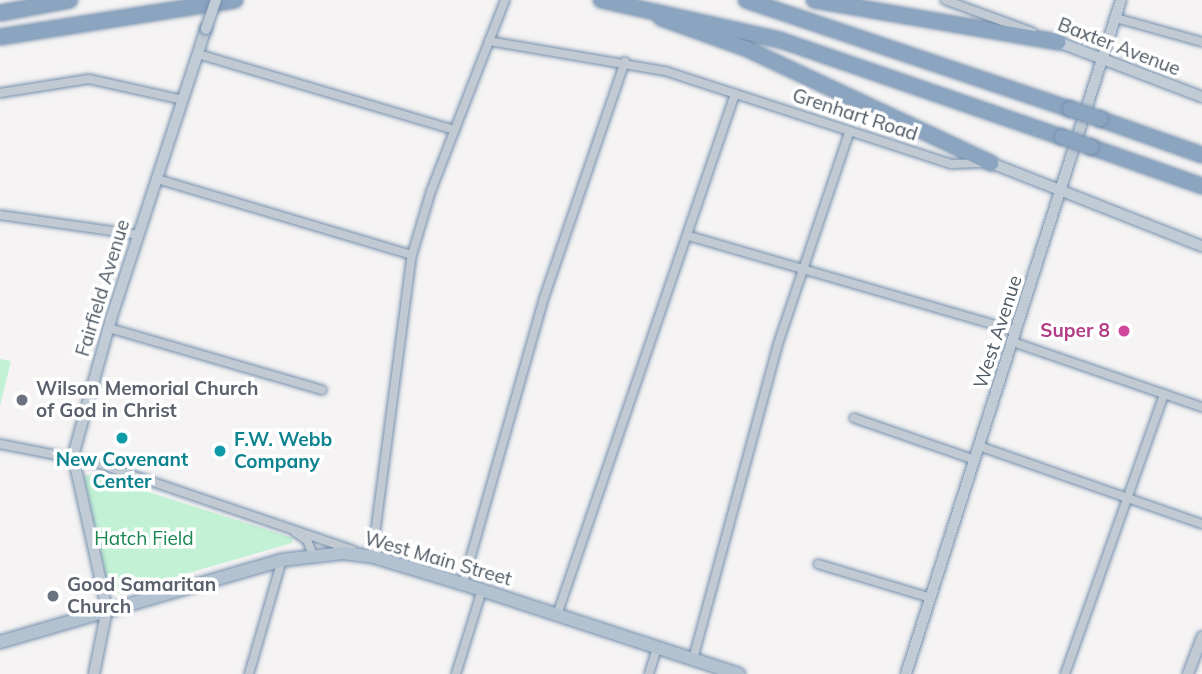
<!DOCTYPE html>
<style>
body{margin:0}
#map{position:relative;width:1202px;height:674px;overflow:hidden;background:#f5f3f3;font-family:Mulish,sans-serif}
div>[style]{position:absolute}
.green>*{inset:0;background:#c3f1d5}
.roads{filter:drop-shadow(0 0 2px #7690ad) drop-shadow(0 0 2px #7690ad)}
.minor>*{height:8px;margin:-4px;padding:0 4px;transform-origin:4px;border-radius:4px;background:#c1cad2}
.tertiary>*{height:10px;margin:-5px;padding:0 5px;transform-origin:5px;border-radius:5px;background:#c1cad2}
.secondary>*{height:10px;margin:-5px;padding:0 5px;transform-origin:5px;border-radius:5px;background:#c1cbd6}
.primary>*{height:12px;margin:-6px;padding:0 6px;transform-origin:6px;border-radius:6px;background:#b3c2d1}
.motorway>*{height:14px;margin:-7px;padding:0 7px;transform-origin:7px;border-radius:7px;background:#8ba5c1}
.bridges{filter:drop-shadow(0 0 2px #7690ad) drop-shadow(0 0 2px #7690ad)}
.secondary-bridge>*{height:10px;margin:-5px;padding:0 5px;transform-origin:5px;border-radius:5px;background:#c1cbd6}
.motorway-bridge>*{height:14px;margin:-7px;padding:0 7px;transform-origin:7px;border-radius:7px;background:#8ba5c1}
.dots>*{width:19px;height:19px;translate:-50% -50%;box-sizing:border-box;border:4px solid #fff;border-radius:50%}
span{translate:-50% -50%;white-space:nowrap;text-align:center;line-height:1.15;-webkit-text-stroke:7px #fff;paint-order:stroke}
.street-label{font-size:19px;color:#4a5661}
.hotel-label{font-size:19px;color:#b23c85;font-weight:700}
.right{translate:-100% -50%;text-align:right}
.worship-label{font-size:19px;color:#5b616d;font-weight:700}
.left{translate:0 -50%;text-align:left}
.culture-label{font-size:19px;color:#0d838f;font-weight:700}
.park-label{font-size:19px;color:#17864f}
</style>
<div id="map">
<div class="green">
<div style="clip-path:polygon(0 359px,11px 361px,0 406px)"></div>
<div style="clip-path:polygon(92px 474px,293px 538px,292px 543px,116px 594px,109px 591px,84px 476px)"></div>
</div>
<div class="roads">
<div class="minor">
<div style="left:945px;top:0;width:93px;rotate:20.2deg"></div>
<div style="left:1116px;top:18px;width:89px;rotate:15.6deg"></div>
<div style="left:489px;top:41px;width:179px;rotate:9.7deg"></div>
<div style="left:665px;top:71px;width:302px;rotate:18deg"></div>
<div style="left:952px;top:164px;width:31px;rotate:-2deg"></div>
<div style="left:198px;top:54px;width:268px;rotate:16.5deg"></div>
<div style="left:0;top:93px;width:90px;rotate:-8.9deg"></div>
<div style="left:89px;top:79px;width:96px;rotate:12.6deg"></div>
<div style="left:157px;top:179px;width:266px;rotate:16.6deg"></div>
<div style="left:0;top:215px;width:139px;rotate:8.2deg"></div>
<div style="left:689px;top:236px;width:341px;rotate:16.2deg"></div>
<div style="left:109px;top:328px;width:222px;rotate:16.2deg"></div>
<div style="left:1013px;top:342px;width:200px;rotate:19deg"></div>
<div style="left:854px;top:418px;width:128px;rotate:19.1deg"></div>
<div style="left:0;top:444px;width:99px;rotate:11.1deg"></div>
<div style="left:97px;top:463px;width:270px;rotate:18.8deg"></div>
<div style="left:979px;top:446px;width:236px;rotate:19.3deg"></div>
<div style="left:295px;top:532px;width:14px;rotate:34deg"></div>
<div style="left:307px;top:540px;width:16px;rotate:68deg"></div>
<div style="left:372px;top:557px;width:305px;rotate:-82.5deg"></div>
<div style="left:412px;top:255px;width:67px;rotate:-73.5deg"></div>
<div style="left:431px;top:191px;width:205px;rotate:-68.8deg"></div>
<div style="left:818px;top:564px;width:118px;rotate:16.7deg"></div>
<div style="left:463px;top:584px;width:297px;rotate:-74.2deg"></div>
<div style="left:544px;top:298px;width:250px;rotate:-71.1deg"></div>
<div style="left:557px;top:615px;width:551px;rotate:-71.14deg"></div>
<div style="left:693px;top:659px;width:326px;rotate:-74.9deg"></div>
<div style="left:778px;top:344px;width:223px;rotate:-71.4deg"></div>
<div style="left:249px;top:674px;width:119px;rotate:-73.9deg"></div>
<div style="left:456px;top:674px;width:88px;rotate:-72.8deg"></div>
<div style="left:649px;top:674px;width:27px;rotate:-73deg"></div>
<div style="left:1065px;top:674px;width:297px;rotate:-70.5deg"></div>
</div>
<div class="tertiary">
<div style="left:94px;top:674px;width:66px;rotate:-78.7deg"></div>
<div style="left:1188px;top:674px;width:40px;rotate:-69deg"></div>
</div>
<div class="secondary">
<div style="left:1058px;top:42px;width:154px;rotate:20.9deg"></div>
<div style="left:991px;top:163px;width:227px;rotate:21.5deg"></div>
<div style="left:107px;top:609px;width:157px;rotate:-102.5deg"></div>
<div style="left:73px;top:456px;width:142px;rotate:-74.5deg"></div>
<div style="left:111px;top:319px;width:305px;rotate:-71.9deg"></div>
<div style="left:906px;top:674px;width:707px;rotate:-72.31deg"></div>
</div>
<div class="primary">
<div style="left:0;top:642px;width:294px;rotate:-16.2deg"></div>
<div style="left:282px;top:560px;width:61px;rotate:-6.5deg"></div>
<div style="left:343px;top:553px;width:31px;rotate:7deg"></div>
<div style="left:374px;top:557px;width:93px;rotate:16.9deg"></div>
<div style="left:463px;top:584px;width:290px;rotate:18.1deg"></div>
</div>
<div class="motorway">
<div style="left:601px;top:0;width:183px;rotate:12.6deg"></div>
<div style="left:780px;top:40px;width:298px;rotate:19deg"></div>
<div style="left:746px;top:0;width:342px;rotate:18.6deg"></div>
<div style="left:814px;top:0;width:248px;rotate:9.8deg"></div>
<div style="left:0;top:13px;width:71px;rotate:-10.5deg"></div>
<div style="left:661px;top:18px;width:89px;rotate:19.7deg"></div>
<div style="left:745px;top:48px;width:272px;rotate:25.1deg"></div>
<div style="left:0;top:37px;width:238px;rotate:-8.9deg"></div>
<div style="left:1100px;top:119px;width:108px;rotate:19.4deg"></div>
<div style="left:1091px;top:147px;width:118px;rotate:19.4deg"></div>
</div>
</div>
<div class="bridges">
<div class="secondary-bridge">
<div style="left:206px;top:29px;width:31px;rotate:-71deg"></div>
</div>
<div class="motorway-bridge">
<div style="left:1070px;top:109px;width:32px;rotate:18deg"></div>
<div style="left:1062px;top:137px;width:31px;rotate:19deg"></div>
</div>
</div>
<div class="dots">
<div style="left:1124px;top:331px;background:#d1479c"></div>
<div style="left:22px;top:400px;background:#6b7280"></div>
<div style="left:122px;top:438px;background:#0f9aa8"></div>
<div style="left:220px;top:451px;background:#0f9aa8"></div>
<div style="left:53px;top:596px;background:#6b7280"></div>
</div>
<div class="street-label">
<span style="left:1119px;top:47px;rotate:21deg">Baxter Avenue</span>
<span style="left:855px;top:115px;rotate:18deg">Grenhart Road</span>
<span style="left:103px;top:288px;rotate:-73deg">Fairfield Avenue</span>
<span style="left:998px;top:332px;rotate:-72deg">West Avenue</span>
<span style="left:438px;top:559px;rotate:16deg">West Main Street</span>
</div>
<div class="hotel-label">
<span class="right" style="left:1110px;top:331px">Super 8</span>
</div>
<div class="worship-label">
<span class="left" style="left:36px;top:400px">Wilson Memorial Church<br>of God in Christ</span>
<span class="left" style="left:67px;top:596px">Good Samaritan<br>Church</span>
</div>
<div class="culture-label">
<span class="left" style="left:234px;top:451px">F.W. Webb<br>Company</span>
<span style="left:122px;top:471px">New Covenant<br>Center</span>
</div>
<div class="park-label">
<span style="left:144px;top:539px">Hatch Field</span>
</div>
</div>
